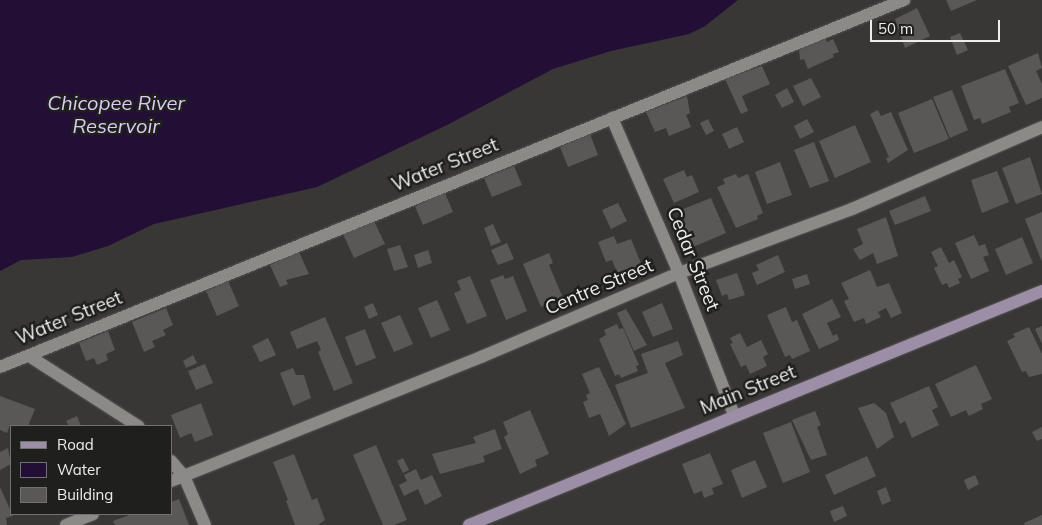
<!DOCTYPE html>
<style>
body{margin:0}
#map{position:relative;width:1042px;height:525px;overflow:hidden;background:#393735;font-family:Mulish,sans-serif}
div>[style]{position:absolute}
.water>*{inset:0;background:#230e35}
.building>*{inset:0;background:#5a5856}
.roads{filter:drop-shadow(0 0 1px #565453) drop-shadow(0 0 1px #565453)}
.minor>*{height:12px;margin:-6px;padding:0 6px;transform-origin:6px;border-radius:6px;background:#8c8a87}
.secondary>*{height:12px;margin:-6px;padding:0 6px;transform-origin:6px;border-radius:6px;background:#9d8ea8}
span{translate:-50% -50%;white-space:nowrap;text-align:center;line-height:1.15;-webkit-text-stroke:5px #1f1f1e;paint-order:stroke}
.street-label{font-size:19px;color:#eeedec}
.water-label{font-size:20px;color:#ddcaf6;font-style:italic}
.legend{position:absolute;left:10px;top:425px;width:162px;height:90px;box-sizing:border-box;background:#1f1f1e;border:1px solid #727170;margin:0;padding:6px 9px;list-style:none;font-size:15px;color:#eeedec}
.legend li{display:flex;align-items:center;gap:10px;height:25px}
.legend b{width:25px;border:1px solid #727170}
.scale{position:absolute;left:870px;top:20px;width:130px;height:22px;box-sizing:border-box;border:2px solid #eeedec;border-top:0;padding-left:6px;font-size:15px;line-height:18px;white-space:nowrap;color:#eeedec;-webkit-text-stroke:4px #1f1f1e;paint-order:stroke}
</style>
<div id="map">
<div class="water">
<div style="clip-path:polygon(0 0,738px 0,705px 26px,689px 34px,611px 51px,553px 69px,447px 125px,317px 187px,154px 224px,108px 246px,72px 257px,21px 260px,0 271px)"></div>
</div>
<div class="building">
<div style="clip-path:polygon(946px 0,977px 0,951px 11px)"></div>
<div style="clip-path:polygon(917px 8px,930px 36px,905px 48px,895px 19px)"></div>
<div style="clip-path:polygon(960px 33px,968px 50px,957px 55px,950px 37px)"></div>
<div style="clip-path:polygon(825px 38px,827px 42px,833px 39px,839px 52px,833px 54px,834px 57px,808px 69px,804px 59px,800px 60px,799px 49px)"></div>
<div style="clip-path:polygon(1038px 53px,1042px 68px,1036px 71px,1042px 84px,1042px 98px,1026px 105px,1008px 66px)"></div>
<div style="clip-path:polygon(762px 66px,770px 84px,742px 96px,748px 111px,741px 114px,725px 79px)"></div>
<div style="clip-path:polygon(1005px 69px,1019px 103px,1009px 107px,1011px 112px,982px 124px,980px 118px,974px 120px,961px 86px)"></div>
<div style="clip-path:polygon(811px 78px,821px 97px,803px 106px,793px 86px)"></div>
<div style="clip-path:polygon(787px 88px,794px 102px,782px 108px,775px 95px)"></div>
<div style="clip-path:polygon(952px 90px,968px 130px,950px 138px,933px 97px)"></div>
<div style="clip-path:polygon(687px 96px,690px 113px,686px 115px,691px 127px,669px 136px,666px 128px,655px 132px,646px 112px)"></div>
<div style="clip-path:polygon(932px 99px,949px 139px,914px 153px,898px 113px)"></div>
<div style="clip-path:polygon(878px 110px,881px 116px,891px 112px,908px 150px,888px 163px,886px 158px,889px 157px,870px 114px)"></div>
<div style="clip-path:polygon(708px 119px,714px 131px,706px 135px,700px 123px)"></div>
<div style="clip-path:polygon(807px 119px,814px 132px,800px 139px,794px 126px)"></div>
<div style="clip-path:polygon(855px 125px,871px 162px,835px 178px,819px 141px)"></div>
<div style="clip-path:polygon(737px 127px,744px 142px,729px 149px,722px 134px)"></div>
<div style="clip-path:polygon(590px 134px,598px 155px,568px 167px,560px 147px)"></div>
<div style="clip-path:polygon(814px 142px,829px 181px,810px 188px,794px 150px)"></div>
<div style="clip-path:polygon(1030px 157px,1042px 194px,1016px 204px,1002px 168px)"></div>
<div style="clip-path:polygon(780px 162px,792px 195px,767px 204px,755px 172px)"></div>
<div style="clip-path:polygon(514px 166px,522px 185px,492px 197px,484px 178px)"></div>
<div style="clip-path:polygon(684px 170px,687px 177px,692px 175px,699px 192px,674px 203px,663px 179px)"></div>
<div style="clip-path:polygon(997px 171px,1009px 202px,982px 213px,971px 180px)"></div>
<div style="clip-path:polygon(736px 174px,738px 178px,748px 174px,763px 213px,757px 216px,758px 219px,736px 228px,717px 187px,725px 184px,723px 179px)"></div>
<div style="clip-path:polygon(445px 193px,453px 212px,423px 225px,415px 206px,426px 201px,425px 198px)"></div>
<div style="clip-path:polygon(925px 196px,931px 211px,895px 225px,889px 211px)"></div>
<div style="clip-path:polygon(711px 198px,726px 233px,693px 247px,678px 211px)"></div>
<div style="clip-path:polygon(618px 203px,627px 221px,611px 229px,602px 210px)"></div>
<div style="clip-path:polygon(1042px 212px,1042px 262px,1025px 219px)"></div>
<div style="clip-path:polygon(886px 217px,898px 256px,877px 264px,873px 253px,860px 260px,853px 249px,863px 244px,857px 229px)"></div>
<div style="clip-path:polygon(374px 221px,385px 244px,354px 258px,343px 234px)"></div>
<div style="clip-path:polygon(493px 224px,501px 242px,491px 246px,484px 228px)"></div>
<div style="clip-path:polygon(974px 235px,979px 246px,985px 244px,989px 255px,983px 257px,989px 271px,971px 279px,955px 243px)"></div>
<div style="clip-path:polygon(614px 236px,617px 244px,631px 239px,642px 266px,618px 275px,612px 260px,606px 262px,598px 242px)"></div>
<div style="clip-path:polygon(1022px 237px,1033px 263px,1006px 275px,995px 249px)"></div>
<div style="clip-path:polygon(507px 243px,514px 259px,498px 265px,491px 250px)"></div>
<div style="clip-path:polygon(400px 245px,408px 267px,394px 271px,387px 249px)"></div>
<div style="clip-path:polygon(941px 247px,949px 263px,954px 260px,962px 277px,958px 279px,960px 283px,949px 288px,947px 283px,942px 285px,934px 268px,938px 266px,931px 252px)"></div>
<div style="clip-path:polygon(428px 250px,432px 263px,418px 268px,414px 255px)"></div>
<div style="clip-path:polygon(299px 252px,309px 274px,286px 280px,288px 284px,280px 287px,270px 265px,281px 260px,280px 257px)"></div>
<div style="clip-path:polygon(549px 253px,553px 263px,549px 265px,563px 298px,541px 307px,523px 264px)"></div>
<div style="clip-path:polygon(778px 255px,785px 272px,757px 285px,752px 273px,759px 270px,756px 265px)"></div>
<div style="clip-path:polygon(870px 270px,877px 287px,889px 283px,902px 313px,891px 318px,886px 308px,878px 312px,881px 317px,866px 324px,864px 318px,854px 322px,844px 301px,849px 299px,841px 283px)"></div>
<div style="clip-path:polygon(737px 273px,745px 295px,729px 300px,727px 294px,722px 296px,716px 280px)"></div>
<div style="clip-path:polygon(807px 274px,810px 284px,795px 289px,792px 279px)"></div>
<div style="clip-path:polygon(503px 275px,505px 279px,513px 276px,527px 311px,506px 320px,490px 280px)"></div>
<div style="clip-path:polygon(470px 276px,487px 316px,467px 324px,454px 293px,461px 290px,457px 281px)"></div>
<div style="clip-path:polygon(228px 281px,239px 306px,217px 316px,206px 291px)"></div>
<div style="clip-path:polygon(832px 299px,841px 317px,827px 323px,833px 336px,837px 334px,839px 340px,819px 349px,802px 314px)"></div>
<div style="clip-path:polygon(437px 300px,450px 330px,431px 338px,418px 308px)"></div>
<div style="clip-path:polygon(373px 303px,378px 315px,369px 319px,364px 307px)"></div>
<div style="clip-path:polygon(662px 303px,673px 329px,653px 337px,642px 312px)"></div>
<div style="clip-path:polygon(786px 307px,792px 322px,797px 320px,810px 351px,792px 359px,790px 355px,785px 357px,767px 315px)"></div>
<div style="clip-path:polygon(166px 308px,173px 325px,163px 330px,166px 335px,152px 341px,155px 347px,144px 352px,132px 322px)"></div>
<div style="clip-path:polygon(626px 309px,647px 345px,634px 351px,617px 313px)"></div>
<div style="clip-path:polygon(400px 315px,413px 344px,394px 352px,381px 323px)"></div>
<div style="clip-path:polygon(325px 317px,353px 383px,334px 391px,318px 352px,321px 350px,317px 341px,297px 349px,290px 332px)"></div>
<div style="clip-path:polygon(617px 324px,619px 329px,623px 328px,639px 365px,636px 366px,638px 371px,621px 378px,619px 374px,615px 376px,599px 339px,606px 335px,604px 330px)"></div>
<div style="clip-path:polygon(1042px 326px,1042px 344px,1035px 329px)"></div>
<div style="clip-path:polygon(1029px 327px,1042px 354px,1042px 374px,1029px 377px,1026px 371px,1022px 372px,1007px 341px,1015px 337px,1013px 334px)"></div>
<div style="clip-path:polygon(365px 329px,376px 358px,356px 366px,345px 337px)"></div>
<div style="clip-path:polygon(108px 331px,115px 350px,106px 354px,108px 360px,97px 365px,94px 358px,86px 361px,79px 343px)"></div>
<div style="clip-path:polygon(740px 333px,747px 347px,761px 340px,768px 354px,763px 357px,767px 366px,750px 374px,746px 365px,741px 367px,730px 344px,733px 343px,730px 338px)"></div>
<div style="clip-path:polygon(268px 338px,276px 355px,260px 362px,252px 346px)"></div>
<div style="clip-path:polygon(678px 341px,683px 355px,665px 363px,685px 408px,631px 428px,615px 385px,648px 373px,641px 354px)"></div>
<div style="clip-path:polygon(193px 355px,197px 363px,186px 368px,183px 361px)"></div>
<div style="clip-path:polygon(205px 364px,213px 383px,196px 390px,188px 371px)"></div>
<div style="clip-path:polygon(976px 365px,992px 399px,981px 404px,983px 409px,969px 416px,966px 410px,951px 417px,935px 384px)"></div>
<div style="clip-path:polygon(599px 367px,626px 424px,609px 436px,600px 414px,589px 418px,583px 402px,588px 400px,586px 395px,590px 393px,582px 374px)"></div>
<div style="clip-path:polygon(293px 368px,296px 375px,304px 375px,311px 398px,293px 406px,280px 373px)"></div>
<div style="clip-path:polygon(929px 386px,938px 407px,932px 410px,939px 425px,912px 438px,905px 421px,900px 424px,890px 403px)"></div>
<div style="clip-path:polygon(0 396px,35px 409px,28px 426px,10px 425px,7px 433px,0 430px)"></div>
<div style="clip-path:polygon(201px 403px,213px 435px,195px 442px,191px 433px,180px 438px,171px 415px)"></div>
<div style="clip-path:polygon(874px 403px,886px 413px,894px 437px,877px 449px,858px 408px)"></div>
<div style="clip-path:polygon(530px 410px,549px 454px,535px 460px,537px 466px,520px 474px,504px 437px,508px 434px,503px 422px)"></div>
<div style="clip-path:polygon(815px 411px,821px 425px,817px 427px,827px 455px,811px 460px,792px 420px)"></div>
<div style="clip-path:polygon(77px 416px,81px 426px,69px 426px,66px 421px)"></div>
<div style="clip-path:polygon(791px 422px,810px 472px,783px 483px,763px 433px)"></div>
<div style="clip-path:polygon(1042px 427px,1042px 439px,1037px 441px,1032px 432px)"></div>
<div style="clip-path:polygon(495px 429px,502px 449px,483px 456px,485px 462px,440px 474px,432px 454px,476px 443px,473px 437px)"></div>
<div style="clip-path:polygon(376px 445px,407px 520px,394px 525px,383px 525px,353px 455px)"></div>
<div style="clip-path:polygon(8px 448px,11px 464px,0 470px,0 452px)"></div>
<div style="clip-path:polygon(710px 453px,723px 484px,712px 488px,714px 494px,704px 498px,702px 491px,694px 494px,682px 464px)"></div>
<div style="clip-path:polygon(294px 454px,312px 500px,317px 498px,325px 520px,318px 525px,295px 525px,286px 501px,288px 500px,273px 462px)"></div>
<div style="clip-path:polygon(867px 456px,876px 476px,834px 495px,825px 475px)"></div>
<div style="clip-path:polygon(403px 458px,409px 470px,403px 473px,397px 461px)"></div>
<div style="clip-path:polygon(755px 460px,767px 487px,742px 498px,731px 470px)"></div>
<div style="clip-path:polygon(416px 469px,421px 480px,432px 475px,442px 496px,425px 505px,418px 489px,404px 496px,399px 485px,407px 481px,404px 475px)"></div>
<div style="clip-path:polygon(975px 475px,979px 484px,968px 490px,964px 480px)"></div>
<div style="clip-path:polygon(0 487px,13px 516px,6px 518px,7px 525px,0 525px)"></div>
<div style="clip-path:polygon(886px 487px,891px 501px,882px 505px,877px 491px)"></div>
<div style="clip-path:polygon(179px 499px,189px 525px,115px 525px,113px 521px,132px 514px,171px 514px,171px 502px)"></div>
<div style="clip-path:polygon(843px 506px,847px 516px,834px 522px,830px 511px)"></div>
<div style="clip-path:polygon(1042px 515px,1042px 525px,1025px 525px,1024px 523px)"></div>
</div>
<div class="roads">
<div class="minor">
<div style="left:612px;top:118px;width:169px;rotate:66.6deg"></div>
<div style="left:679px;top:273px;width:152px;rotate:68.8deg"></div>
<div style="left:29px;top:356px;width:130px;rotate:32.7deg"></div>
<div style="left:0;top:367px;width:976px;rotate:-22.1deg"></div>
<div style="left:171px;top:461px;width:20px;rotate:49deg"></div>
<div style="left:184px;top:476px;width:53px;rotate:66.8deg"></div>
<div style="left:171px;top:481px;width:334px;rotate:-21.8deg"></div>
<div style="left:481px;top:357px;width:215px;rotate:-23deg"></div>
<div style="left:679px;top:273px;width:184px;rotate:-20.3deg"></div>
<div style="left:852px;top:209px;width:207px;rotate:-23.3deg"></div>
<div style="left:66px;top:525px;width:29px;rotate:-22deg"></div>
</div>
<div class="secondary">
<div style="left:469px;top:525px;width:619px;rotate:-22.21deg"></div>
</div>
</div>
<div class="street-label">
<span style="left:445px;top:165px;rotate:-22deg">Water Street</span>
<span style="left:693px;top:259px;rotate:68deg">Cedar Street</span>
<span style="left:599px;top:287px;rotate:-23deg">Centre Street</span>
<span style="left:69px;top:318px;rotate:-22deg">Water Street</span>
<span style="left:748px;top:390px;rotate:-22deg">Main Street</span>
</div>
<div class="water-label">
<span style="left:116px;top:114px">Chicopee River<br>Reservoir</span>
</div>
<ul class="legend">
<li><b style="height:6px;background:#9d8ea8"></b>Road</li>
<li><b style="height:14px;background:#230e35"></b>Water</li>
<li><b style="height:14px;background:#5a5856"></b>Building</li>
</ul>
<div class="scale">50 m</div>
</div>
